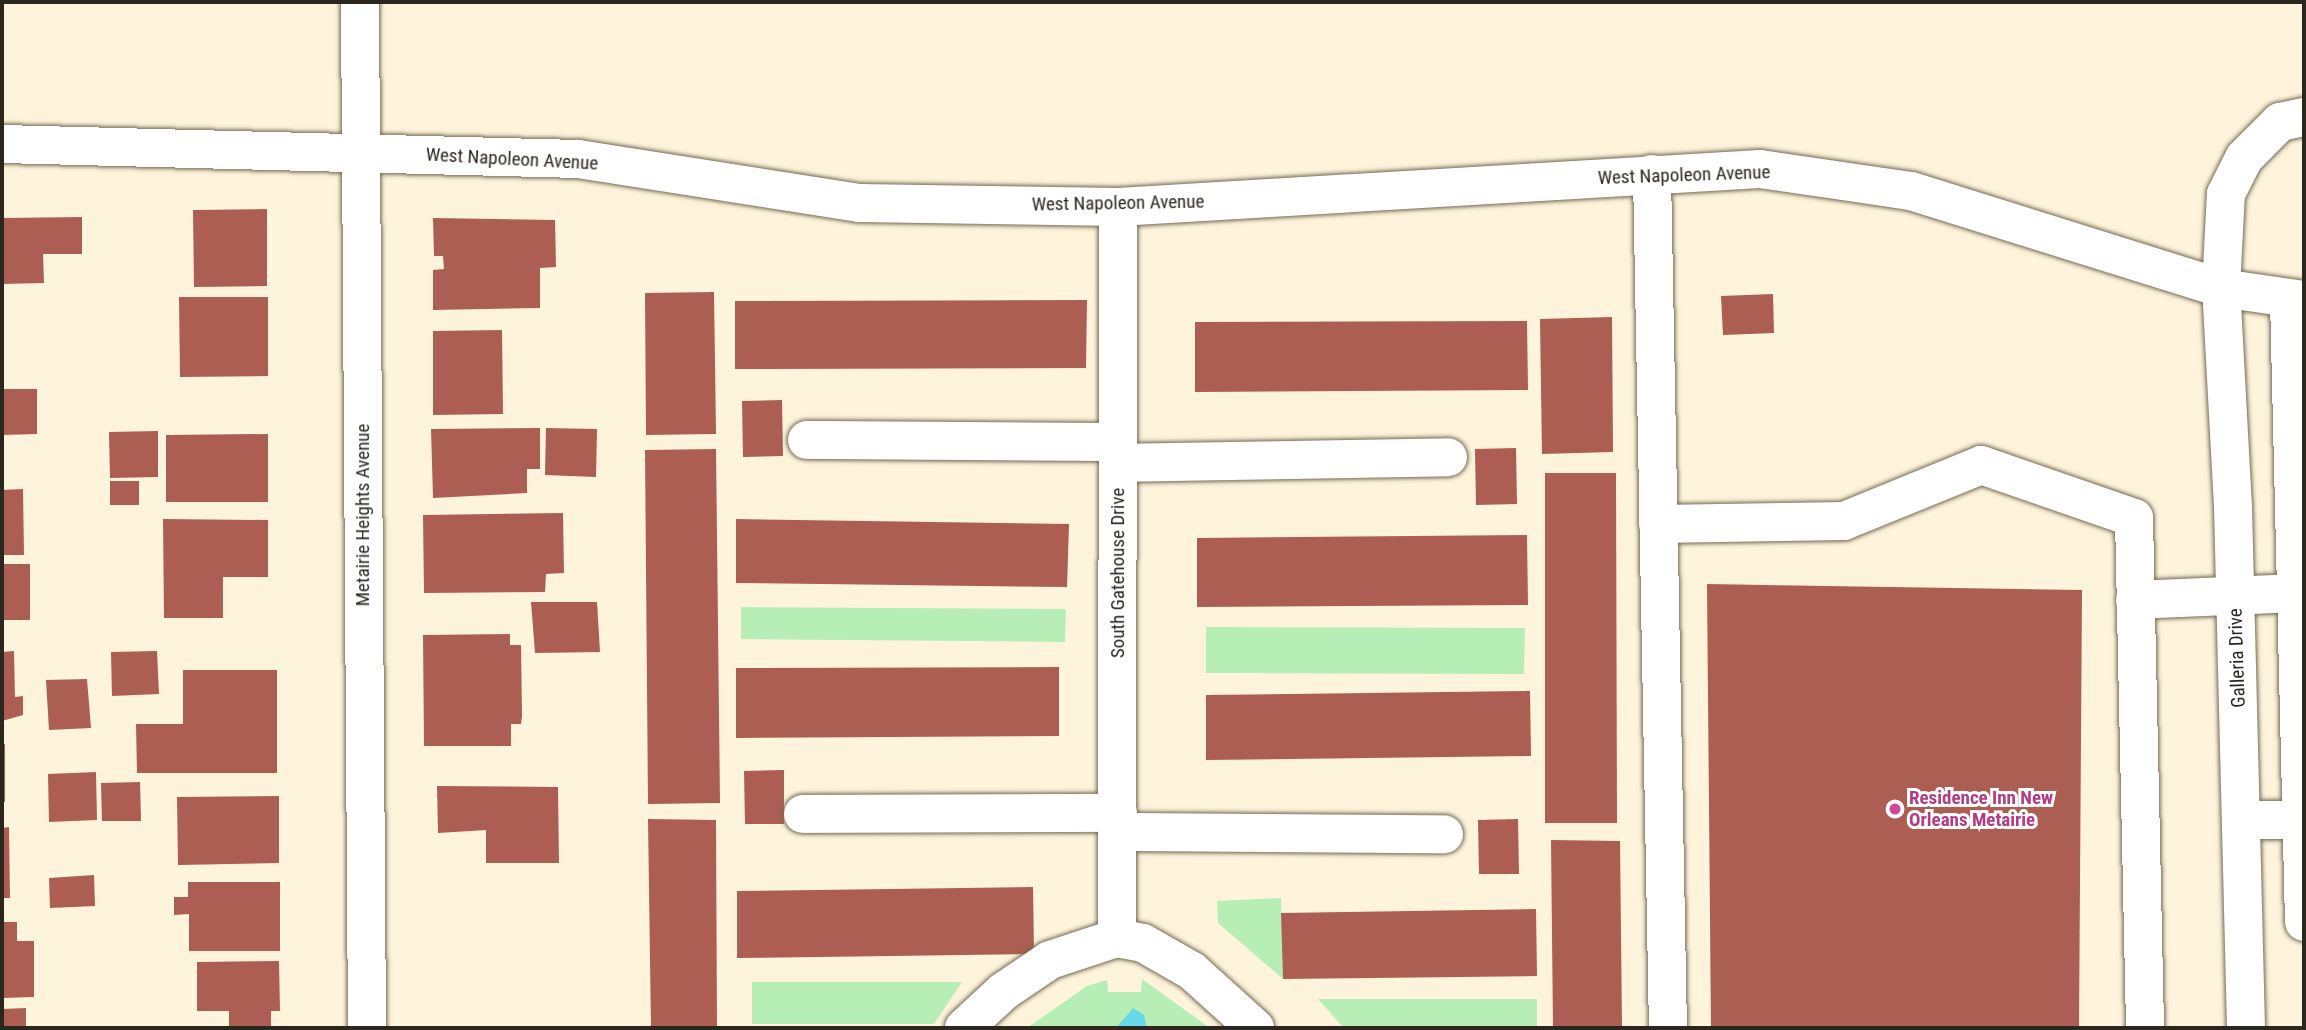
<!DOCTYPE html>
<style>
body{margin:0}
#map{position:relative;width:2306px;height:1030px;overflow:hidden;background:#fef3db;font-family:"Roboto Condensed",sans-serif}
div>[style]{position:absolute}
.green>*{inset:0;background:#b7eeb6}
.water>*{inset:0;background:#68d9e7}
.building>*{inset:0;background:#ac5e52}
.roads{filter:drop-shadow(0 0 2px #746a55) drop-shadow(0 0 2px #746a55)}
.minor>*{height:38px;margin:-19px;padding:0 19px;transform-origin:19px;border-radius:19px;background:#fff}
.dots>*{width:19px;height:19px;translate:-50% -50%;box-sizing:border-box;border:4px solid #fff;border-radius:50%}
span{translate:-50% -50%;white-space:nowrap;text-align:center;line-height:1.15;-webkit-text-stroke:6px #fff;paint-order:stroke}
.street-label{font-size:19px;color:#2b271e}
.hotel-label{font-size:19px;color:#b23c85;font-weight:700}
.left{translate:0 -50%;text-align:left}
.frame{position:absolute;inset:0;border:4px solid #2b271e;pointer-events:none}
</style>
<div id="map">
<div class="green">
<div style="clip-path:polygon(741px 607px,1066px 609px,1065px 642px,741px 639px)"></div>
<div style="clip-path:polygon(1206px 627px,1525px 628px,1524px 674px,1206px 673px)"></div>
<div style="clip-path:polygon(1281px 898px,1283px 979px,1218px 923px,1217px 901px)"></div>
<div style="clip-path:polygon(1142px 979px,1210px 1028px,1027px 1028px,1087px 986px,1107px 980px,1108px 992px,1141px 992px)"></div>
<div style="clip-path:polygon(752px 982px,962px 982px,934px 1024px,752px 1024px)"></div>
<div style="clip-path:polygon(1318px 999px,1537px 999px,1537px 1028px,1344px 1028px)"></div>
</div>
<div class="water">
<div style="clip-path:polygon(1133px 1008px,1144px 1015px,1147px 1028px,1116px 1028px)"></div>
</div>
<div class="building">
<div style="clip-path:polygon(267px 209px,267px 286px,194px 287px,193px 210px)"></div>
<div style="clip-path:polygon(82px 217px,82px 254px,43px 254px,44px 283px,2px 284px,2px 218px)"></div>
<div style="clip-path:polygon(433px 218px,555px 220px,556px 267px,540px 268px,540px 308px,433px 310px,433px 270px,444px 269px,443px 256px,434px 256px)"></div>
<div style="clip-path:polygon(714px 292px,716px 434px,646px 435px,645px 293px)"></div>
<div style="clip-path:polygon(1773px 294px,1774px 333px,1723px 335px,1721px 296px)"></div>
<div style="clip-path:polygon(179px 297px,268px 297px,268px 376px,180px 377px)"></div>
<div style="clip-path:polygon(1087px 300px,1086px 368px,735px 369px,735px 301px)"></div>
<div style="clip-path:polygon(1612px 317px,1613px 452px,1542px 454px,1540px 319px)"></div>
<div style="clip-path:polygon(1527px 321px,1528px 390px,1195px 392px,1195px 322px)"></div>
<div style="clip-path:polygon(502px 330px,503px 414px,433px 415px,433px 331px)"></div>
<div style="clip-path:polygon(2px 389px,37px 389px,37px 434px,2px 435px)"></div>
<div style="clip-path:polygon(782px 400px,783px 456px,743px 457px,742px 401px)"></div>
<div style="clip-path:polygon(540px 428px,540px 469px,527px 469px,527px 493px,433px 498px,431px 429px)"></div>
<div style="clip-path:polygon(546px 428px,597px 429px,596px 477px,545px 475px)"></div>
<div style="clip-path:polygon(158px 431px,158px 477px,110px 478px,109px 432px)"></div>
<div style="clip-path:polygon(268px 434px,268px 502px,166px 502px,166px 435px)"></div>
<div style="clip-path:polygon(1516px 448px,1517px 504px,1476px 505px,1475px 449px)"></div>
<div style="clip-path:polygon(716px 449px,720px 803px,648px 804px,645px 450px)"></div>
<div style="clip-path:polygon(1545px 473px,1616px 473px,1617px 823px,1545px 823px)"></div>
<div style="clip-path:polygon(110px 481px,139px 481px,139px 505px,110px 505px)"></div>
<div style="clip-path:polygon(23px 489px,24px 555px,2px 555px,2px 490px)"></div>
<div style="clip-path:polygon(563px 513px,564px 573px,546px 574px,545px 592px,424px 593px,423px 515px)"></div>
<div style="clip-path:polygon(163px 519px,268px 520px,268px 577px,223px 577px,223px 618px,164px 618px)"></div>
<div style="clip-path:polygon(736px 519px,1069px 524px,1067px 587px,736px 583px)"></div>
<div style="clip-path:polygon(1527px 535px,1528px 605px,1197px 607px,1197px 538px)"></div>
<div style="clip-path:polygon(2px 564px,30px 564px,30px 620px,2px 620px)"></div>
<div style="clip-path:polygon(1707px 584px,2082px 590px,2079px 1028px,1711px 1028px)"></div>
<div style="clip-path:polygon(531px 602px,597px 602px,600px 652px,535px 653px)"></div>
<div style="clip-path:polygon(510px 634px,510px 645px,521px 645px,522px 716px,521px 724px,511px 724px,511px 746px,424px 746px,423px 635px)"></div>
<div style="clip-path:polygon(14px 651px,15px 697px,23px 696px,23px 715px,2px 721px,2px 652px)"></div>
<div style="clip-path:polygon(157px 651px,159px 694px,112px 696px,111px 652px)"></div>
<div style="clip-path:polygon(1059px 667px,1059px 736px,736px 738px,736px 668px)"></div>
<div style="clip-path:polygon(183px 670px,277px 670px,277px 773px,137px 773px,136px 724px,183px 724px)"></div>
<div style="clip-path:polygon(87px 679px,91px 728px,49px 730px,46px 680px)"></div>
<div style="clip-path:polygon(1530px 691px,1531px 756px,1206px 760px,1206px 695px)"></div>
<div style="clip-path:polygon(2px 744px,5px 744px,5px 802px,2px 802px)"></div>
<div style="clip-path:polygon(784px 770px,784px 824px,745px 824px,744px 771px)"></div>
<div style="clip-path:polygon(96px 772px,97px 820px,49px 822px,48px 774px)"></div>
<div style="clip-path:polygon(140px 782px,141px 821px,102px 821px,101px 783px)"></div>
<div style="clip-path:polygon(437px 786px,558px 787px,559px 863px,486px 863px,486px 830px,438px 833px)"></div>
<div style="clip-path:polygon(279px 796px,279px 863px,178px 865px,177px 797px)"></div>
<div style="clip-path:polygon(648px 819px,716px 820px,717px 1028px,651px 1028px)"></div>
<div style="clip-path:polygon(1518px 819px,1519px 874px,1479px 874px,1478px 820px)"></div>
<div style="clip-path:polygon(9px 827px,10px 898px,2px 898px,2px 828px)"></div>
<div style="clip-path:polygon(1551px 840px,1620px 841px,1622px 1028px,1553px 1028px)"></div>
<div style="clip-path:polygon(94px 875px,95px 906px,50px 908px,49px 878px)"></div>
<div style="clip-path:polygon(188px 882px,280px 882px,280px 951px,189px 951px,189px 914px,174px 915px,174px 897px,188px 897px)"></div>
<div style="clip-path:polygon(1033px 887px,1034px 954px,737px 958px,737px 891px)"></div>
<div style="clip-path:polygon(1536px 909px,1537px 976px,1283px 979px,1281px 913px)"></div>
<div style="clip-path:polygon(2px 922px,17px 922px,17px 941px,34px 941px,34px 997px,2px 998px)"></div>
<div style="clip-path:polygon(279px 961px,280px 1011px,271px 1011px,271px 1028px,229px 1028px,229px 1011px,197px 1011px,197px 962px)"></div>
<div style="clip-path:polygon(26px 1008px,26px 1028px,2px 1028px,2px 1009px)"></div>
</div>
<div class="roads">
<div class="minor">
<div style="left:360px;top:2px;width:1026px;rotate:89.61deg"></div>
<div style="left:2px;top:144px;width:576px;rotate:1.49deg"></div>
<div style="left:578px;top:159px;width:285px;rotate:8.9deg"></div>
<div style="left:860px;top:203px;width:258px;rotate:0.9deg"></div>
<div style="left:1118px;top:207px;width:643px;rotate:-3.39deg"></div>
<div style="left:1760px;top:169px;width:153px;rotate:8.3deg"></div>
<div style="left:1911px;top:191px;width:325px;rotate:17.4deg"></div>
<div style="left:2221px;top:288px;width:84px;rotate:8.2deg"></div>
<div style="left:1652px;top:174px;width:854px;rotate:88.93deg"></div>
<div style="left:2289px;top:300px;width:622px;rotate:88.62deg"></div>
<div style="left:807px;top:440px;width:311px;rotate:0.4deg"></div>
<div style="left:1118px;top:463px;width:330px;rotate:-1deg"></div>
<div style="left:1658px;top:524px;width:186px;rotate:-0.9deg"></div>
<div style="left:1844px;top:521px;width:148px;rotate:-22.2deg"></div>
<div style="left:1981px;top:465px;width:162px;rotate:19.1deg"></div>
<div style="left:2134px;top:518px;width:510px;rotate:88.76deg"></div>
<div style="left:2135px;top:600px;width:161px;rotate:-2.5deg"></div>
<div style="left:803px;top:814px;width:315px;rotate:-0.2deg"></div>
<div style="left:2242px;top:820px;width:62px"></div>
<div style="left:1117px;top:832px;width:327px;rotate:0.4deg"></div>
<div style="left:1117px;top:938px;width:731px;rotate:-89.92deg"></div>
<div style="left:964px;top:1028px;width:54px;rotate:-42.8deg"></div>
<div style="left:1004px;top:991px;width:55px;rotate:-34deg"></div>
<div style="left:1050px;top:960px;width:71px;rotate:-18.2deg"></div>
<div style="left:1117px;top:938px;width:26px;rotate:11deg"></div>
<div style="left:1143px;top:943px;width:56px;rotate:29.7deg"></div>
<div style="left:1192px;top:971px;width:85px;rotate:42.1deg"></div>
<div style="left:2246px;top:1028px;width:521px;rotate:-91.43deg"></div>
<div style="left:2233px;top:507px;width:219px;rotate:-93.1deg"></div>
<div style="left:2221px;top:288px;width:94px;rotate:-87deg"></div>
<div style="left:2226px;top:194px;width:40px;rotate:-63.4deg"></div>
<div style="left:2244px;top:158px;width:51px;rotate:-45deg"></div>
<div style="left:2280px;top:122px;width:25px;rotate:-12deg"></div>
</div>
</div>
<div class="dots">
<div style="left:1895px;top:809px;background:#d1479c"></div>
</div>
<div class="street-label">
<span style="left:512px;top:159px;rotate:3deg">West Napoleon Avenue</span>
<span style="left:1684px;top:175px;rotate:-2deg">West Napoleon Avenue</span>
<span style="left:1118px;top:203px;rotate:-1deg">West Napoleon Avenue</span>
<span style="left:363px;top:515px;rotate:-90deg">Metairie Heights Avenue</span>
<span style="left:1118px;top:573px;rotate:-90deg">South Gatehouse Drive</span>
<span style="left:2237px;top:658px;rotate:-92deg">Galleria Drive</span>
</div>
<div class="hotel-label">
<span class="left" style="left:1909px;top:809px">Residence Inn New<br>Orleans Metairie</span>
</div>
<div class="frame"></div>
</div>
